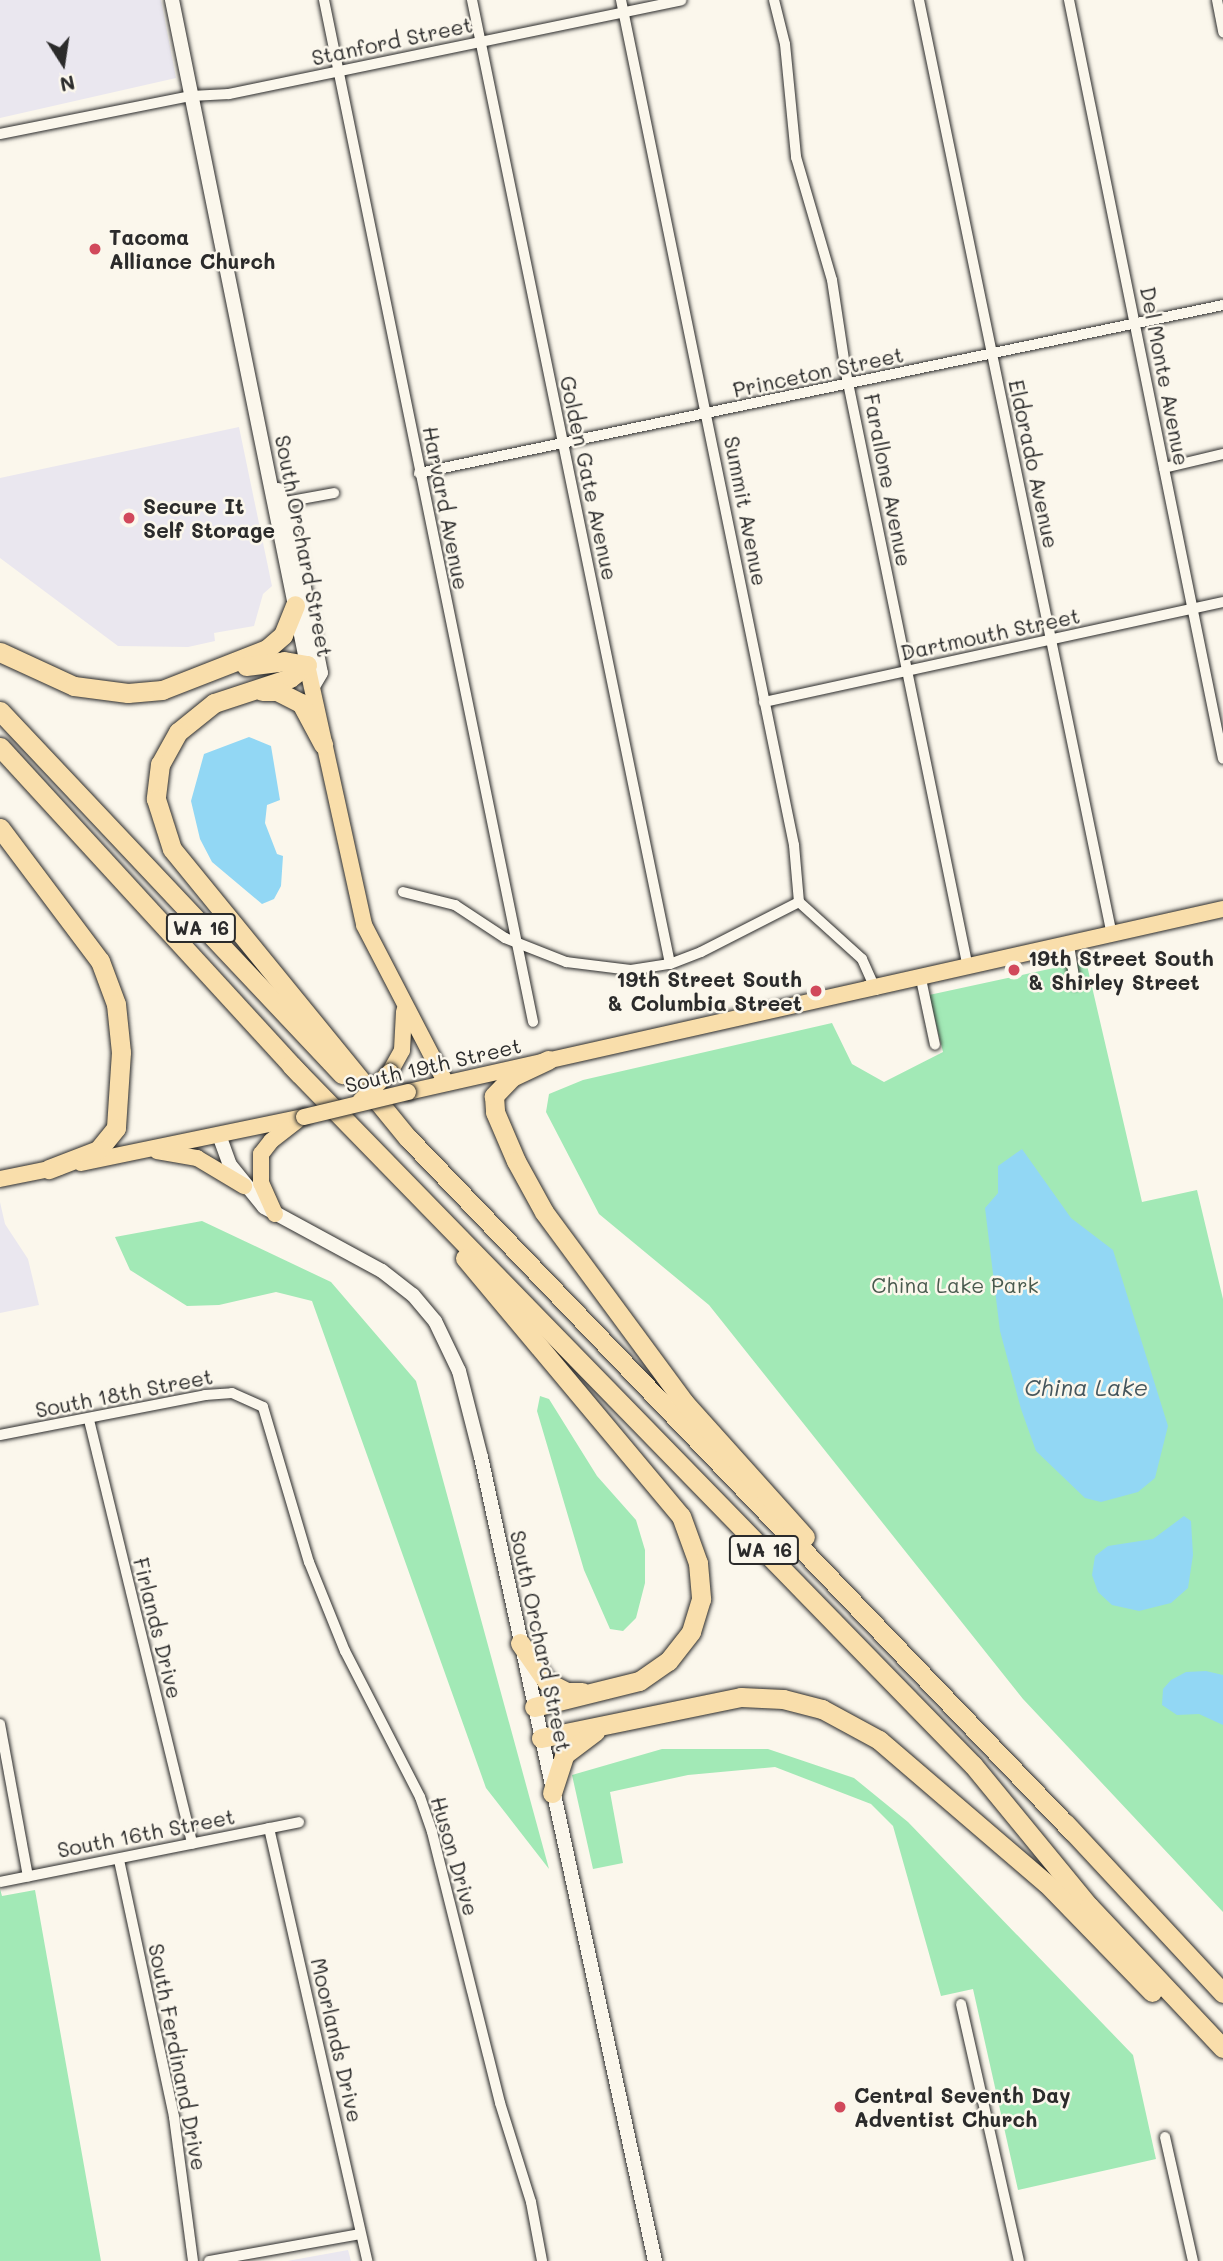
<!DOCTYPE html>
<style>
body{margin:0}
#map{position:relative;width:1223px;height:2261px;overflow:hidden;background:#fbf7ec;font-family:Mali,sans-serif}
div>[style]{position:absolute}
.built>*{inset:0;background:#eae7ef}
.green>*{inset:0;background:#a2e9b6}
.water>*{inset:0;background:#92d7f4}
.roads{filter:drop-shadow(0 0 2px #2b2b2b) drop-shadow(0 0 2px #2b2b2b)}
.street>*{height:10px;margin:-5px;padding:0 5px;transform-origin:5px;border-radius:5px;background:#fbf7ec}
.secondary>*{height:14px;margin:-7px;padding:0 7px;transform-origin:7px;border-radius:7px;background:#fbf7ec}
.primary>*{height:16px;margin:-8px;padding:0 8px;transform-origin:8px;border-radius:8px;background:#f9deab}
.highway>*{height:19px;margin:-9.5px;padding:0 9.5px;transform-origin:9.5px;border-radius:9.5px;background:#f9deab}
.bridges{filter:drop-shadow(0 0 2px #2b2b2b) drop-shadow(0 0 2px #2b2b2b)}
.primary-bridge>*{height:16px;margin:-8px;padding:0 8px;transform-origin:8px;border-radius:8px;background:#f9deab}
.dots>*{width:19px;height:19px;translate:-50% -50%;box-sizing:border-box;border:4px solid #fbf7ec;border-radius:50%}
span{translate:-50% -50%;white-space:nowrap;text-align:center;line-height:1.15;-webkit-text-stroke:5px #fbf7ec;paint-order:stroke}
.shield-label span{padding:2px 5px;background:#fbf7ec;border:2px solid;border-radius:5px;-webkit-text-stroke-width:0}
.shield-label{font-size:19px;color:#2b2b2b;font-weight:700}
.street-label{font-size:21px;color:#2b2b2b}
.poi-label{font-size:21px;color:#2b2b2b;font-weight:700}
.left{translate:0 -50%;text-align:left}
.right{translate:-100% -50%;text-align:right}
.park-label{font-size:21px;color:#495a4e}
.water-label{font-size:23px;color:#45565d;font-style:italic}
.north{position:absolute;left:28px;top:28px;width:70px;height:70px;-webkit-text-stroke:5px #fbf7ec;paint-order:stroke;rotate:168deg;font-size:19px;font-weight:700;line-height:28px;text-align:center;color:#2b2b2b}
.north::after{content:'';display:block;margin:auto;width:24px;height:32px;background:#2b2b2b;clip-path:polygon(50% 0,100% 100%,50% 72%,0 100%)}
</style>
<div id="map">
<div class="built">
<div style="clip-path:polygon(0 0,161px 0,176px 78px,0 118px)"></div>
<div style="clip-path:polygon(239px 427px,272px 586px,263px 594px,254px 626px,214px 633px,215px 641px,188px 647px,118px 646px,0 558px,0 478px)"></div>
<div style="clip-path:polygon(0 1202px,5px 1224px,28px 1259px,39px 1305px,0 1313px)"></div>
<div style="clip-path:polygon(348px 2250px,351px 2261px,287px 2261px)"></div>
</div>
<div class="green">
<div style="clip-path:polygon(1086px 961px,1142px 1202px,1197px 1190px,1223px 1299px,1223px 1912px,1023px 1699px,709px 1305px,599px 1214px,546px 1112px,549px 1094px,583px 1080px,832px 1023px,852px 1064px,884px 1082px,943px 1052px,929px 995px)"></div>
<div style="clip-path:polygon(202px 1221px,331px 1282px,416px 1381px,549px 1869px,486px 1788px,312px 1301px,276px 1292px,219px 1305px,187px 1306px,130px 1270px,115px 1237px)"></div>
<div style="clip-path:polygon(540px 1396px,549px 1399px,597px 1476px,636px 1520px,645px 1550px,645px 1583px,636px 1618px,623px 1631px,610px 1629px,584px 1570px,537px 1411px)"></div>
<div style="clip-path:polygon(662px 1749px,768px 1749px,854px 1778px,908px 1822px,1133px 2055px,1156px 2159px,1018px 2190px,973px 1989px,941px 1996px,893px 1826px,871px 1804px,775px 1767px,688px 1775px,610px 1792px,623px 1863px,593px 1869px,572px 1775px)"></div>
<div style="clip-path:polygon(0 1889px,2px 1896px,35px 1890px,101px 2261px,0 2261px)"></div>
</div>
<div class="water">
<div style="clip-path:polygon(249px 737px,271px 746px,280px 800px,267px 805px,265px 823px,277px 854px,283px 856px,281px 886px,274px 899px,262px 904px,212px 862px,200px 839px,191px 801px,204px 754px)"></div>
<div style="clip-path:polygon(1022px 1149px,1071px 1218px,1113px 1250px,1168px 1426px,1155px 1478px,1138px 1492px,1101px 1502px,1085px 1498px,1036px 1451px,1021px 1409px,1000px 1331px,985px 1208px,998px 1193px,998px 1166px)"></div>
<div style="clip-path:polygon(1184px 1516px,1191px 1521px,1193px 1555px,1188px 1588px,1171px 1603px,1139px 1611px,1112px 1605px,1098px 1592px,1092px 1575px,1095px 1556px,1108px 1546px,1153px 1539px)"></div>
<div style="clip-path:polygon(1206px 1671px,1223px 1675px,1223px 1725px,1199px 1714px,1177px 1715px,1162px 1705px,1163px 1689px,1171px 1680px,1186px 1672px)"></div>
</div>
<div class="roads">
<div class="street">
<div style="left:324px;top:0;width:1043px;rotate:78.44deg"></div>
<div style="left:472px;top:0;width:984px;rotate:78.39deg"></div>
<div style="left:621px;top:0;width:863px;rotate:78.43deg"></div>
<div style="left:794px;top:845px;width:57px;rotate:85deg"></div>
<div style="left:799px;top:902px;width:85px;rotate:42.1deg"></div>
<div style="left:862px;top:959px;width:34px;rotate:66deg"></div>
<div style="left:774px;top:0;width:45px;rotate:76deg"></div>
<div style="left:785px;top:44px;width:114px;rotate:84.4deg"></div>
<div style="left:796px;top:157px;width:128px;rotate:73.7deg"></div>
<div style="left:832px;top:280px;width:94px;rotate:81.4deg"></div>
<div style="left:846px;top:373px;width:607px;rotate:78.41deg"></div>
<div style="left:919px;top:0;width:955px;rotate:78.34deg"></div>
<div style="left:1069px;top:0;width:774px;rotate:78.53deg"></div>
<div style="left:1217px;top:0;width:33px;rotate:79deg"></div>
<div style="left:0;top:134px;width:195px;rotate:-11.3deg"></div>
<div style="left:191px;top:96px;width:38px;rotate:-3deg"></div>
<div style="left:229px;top:94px;width:462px;rotate:-11.7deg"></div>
<div style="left:1164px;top:468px;width:61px;rotate:-13.3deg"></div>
<div style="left:419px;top:473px;width:821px;rotate:-11.8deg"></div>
<div style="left:285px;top:502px;width:50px;rotate:-10.4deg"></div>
<div style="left:764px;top:702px;width:470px;rotate:-12.3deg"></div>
<div style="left:403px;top:892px;width:54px;rotate:14deg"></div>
<div style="left:455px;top:905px;width:60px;rotate:33.4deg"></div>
<div style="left:505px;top:938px;width:66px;rotate:21.5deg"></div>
<div style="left:566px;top:962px;width:65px;rotate:7deg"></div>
<div style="left:631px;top:970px;width:39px;rotate:-9deg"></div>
<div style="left:670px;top:964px;width:33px;rotate:-21deg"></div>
<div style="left:701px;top:952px;width:110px;rotate:-27deg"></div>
<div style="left:1069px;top:945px;width:39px;rotate:81deg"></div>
<div style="left:921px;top:979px;width:67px;rotate:78deg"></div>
<div style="left:89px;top:1420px;width:436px;rotate:76.3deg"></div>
<div style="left:0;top:1435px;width:209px;rotate:-11deg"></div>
<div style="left:205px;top:1395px;width:27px;rotate:-4deg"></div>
<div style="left:232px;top:1393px;width:34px;rotate:24deg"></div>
<div style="left:263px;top:1407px;width:162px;rotate:73.5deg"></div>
<div style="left:309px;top:1562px;width:96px;rotate:68deg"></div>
<div style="left:345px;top:1651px;width:164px;rotate:62.8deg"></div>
<div style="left:420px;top:1797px;width:37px;rotate:71deg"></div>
<div style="left:432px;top:1832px;width:279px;rotate:75.9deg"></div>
<div style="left:500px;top:2103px;width:104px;rotate:72.6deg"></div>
<div style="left:531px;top:2202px;width:60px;rotate:79.4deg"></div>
<div style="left:0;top:1724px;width:155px;rotate:79.6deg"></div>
<div style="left:269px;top:1828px;width:444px;rotate:77.2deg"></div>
<div style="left:119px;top:1860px;width:263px;rotate:77.9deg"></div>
<div style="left:174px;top:2117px;width:145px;rotate:82.5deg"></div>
<div style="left:0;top:1882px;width:305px;rotate:-11.3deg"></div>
<div style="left:961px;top:2004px;width:263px;rotate:77.3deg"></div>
<div style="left:1165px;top:2137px;width:127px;rotate:77.3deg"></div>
<div style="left:209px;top:2261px;width:153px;rotate:-10.1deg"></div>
</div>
<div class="secondary">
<div style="left:172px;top:0;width:679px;rotate:78.52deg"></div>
<div style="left:278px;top:490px;width:60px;rotate:72.5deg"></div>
<div style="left:296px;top:547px;width:128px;rotate:78.8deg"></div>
<div style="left:321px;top:673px;width:17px;rotate:121deg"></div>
<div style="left:219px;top:1135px;width:32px;rotate:70deg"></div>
<div style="left:230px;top:1165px;width:54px;rotate:51deg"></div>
<div style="left:264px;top:1207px;width:134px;rotate:28.5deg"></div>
<div style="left:382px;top:1271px;width:39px;rotate:38deg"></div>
<div style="left:413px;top:1295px;width:34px;rotate:50deg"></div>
<div style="left:435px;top:1321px;width:55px;rotate:64.4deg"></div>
<div style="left:459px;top:1371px;width:89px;rotate:75.7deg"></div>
<div style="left:481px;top:1457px;width:823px;rotate:77.79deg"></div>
</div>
<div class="primary">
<div style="left:307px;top:665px;width:266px;rotate:77.6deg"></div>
<div style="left:364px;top:925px;width:178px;rotate:62.6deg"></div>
<div style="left:390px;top:1072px;width:25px;rotate:-61deg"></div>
<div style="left:402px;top:1050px;width:39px;rotate:-87deg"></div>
<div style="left:408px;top:1092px;width:835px;rotate:-12.66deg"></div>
<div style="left:157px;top:1151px;width:41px;rotate:9.9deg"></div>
<div style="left:197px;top:1158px;width:55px;rotate:30.8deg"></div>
<div style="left:81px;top:1163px;width:228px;rotate:-11.7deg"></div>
<div style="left:0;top:1179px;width:60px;rotate:-11.5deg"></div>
<div style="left:275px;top:1214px;width:34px;rotate:-114deg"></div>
<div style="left:261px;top:1183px;width:29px;rotate:-90deg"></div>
<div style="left:261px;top:1154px;width:16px;rotate:-52deg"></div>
<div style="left:271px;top:1141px;width:33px;rotate:-38deg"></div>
</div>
<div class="highway">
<div style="left:0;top:652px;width:81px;rotate:24.7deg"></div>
<div style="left:74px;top:686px;width:54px;rotate:7.4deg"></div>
<div style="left:128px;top:693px;width:34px;rotate:-5deg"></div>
<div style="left:162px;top:690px;width:113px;rotate:-21.3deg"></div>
<div style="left:267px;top:649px;width:21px;rotate:-41deg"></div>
<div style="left:283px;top:635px;width:32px;rotate:-68deg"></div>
<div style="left:307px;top:665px;width:21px;rotate:143deg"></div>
<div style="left:290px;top:678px;width:80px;rotate:161.8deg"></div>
<div style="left:214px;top:703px;width:46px;rotate:141.1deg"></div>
<div style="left:178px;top:732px;width:37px;rotate:119deg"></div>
<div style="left:160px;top:764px;width:35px;rotate:97deg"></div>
<div style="left:156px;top:799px;width:52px;rotate:72.3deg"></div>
<div style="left:172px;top:849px;width:373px;rotate:50.8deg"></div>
<div style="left:408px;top:1138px;width:961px;rotate:46.22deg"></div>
<div style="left:246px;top:666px;width:38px;rotate:-7deg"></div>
<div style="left:284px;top:661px;width:23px;rotate:10deg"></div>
<div style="left:262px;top:691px;width:15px"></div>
<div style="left:277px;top:691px;width:27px;rotate:27deg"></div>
<div style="left:301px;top:703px;width:47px;rotate:61.8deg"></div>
<div style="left:0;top:711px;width:499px;rotate:46.7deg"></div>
<div style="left:0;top:747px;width:444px;rotate:47.5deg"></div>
<div style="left:0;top:828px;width:166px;rotate:53.1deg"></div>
<div style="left:100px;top:961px;width:46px;rotate:69.6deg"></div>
<div style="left:116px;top:1004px;width:48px;rotate:84.1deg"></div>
<div style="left:121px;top:1052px;width:76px;rotate:93.8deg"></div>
<div style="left:116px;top:1128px;width:28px;rotate:129deg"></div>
<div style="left:98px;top:1150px;width:53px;rotate:158.8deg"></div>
<div style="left:548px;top:1060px;width:38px;rotate:155deg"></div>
<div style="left:513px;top:1076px;width:28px;rotate:134deg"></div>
<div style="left:494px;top:1096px;width:16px;rotate:86deg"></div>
<div style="left:495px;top:1112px;width:53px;rotate:66.8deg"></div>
<div style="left:516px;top:1161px;width:58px;rotate:61.2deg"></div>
<div style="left:544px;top:1212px;width:236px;rotate:53.6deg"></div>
<div style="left:684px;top:1402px;width:181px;rotate:48.1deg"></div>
<div style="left:291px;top:1065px;width:977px;rotate:45.75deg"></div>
<div style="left:973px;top:1765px;width:183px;rotate:50.6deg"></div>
<div style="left:1089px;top:1906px;width:195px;rotate:46.7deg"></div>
<div style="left:465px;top:1258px;width:336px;rotate:50.1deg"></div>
<div style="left:681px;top:1516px;width:50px;rotate:70.1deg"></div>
<div style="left:698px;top:1563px;width:36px;rotate:85deg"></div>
<div style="left:701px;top:1599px;width:34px;rotate:107deg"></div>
<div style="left:691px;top:1632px;width:37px;rotate:128deg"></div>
<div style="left:668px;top:1661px;width:35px;rotate:145deg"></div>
<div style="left:639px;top:1681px;width:108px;rotate:166.1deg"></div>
<div style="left:520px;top:1643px;width:47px;rotate:55.3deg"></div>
<div style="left:547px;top:1682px;width:22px;rotate:27deg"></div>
<div style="left:567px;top:1692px;width:15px"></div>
<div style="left:541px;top:1738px;width:204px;rotate:-11.6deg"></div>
<div style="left:741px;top:1697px;width:42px;rotate:2.7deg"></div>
<div style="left:783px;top:1699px;width:40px;rotate:14.4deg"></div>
<div style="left:822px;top:1709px;width:65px;rotate:28.5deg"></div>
<div style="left:879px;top:1740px;width:220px;rotate:40.6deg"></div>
<div style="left:1046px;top:1883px;width:152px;rotate:45.8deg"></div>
<div style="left:552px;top:1793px;width:40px;rotate:-72deg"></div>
<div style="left:564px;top:1755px;width:39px;rotate:-37deg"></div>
<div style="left:1065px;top:1823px;width:232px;rotate:47.1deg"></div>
</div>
</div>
<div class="bridges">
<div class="primary-bridge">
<div style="left:360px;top:1101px;width:42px;rotate:-44deg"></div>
<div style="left:304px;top:1117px;width:107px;rotate:-13.5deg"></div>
</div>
</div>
<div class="dots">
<div style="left:95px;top:249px;background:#d1495b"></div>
<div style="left:129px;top:518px;background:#d1495b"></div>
<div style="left:1014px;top:970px;background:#d1495b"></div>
<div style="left:816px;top:991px;background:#d1495b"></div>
<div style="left:840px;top:2107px;background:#d1495b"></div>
</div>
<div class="shield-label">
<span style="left:201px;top:928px">WA 16</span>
<span style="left:764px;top:1550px">WA 16</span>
</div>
<div class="street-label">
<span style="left:392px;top:41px;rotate:-12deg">Stanford Street</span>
<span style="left:818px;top:372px;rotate:-12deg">Princeton Street</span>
<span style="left:1165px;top:376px;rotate:79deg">Del Monte Avenue</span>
<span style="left:1034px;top:464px;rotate:78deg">Eldorado Avenue</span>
<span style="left:589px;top:478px;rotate:78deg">Golden Gate Avenue</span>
<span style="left:888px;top:480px;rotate:79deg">Farallone Avenue</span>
<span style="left:446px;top:508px;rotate:79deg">Harvard Avenue</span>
<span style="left:746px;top:511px;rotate:79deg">Summit Avenue</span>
<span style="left:304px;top:546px;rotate:79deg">South Orchard Street</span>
<span style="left:990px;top:634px;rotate:-12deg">Dartmouth Street</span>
<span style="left:433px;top:1065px;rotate:-13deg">South 19th Street</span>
<span style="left:124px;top:1393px;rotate:-11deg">South 18th Street</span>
<span style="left:158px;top:1628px;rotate:76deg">Firlands Drive</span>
<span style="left:541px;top:1641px;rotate:78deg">South Orchard Street</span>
<span style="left:146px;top:1833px;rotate:-11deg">South 16th Street</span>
<span style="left:455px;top:1856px;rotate:74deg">Huson Drive</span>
<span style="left:337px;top:2040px;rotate:77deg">Moorlands Drive</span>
<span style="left:178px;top:2057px;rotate:79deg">South Ferdinand Drive</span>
</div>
<div class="poi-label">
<span class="left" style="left:109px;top:249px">Tacoma<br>Alliance Church</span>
<span class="left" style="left:143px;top:518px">Secure It<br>Self Storage</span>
<span class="left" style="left:1028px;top:970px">19th Street South<br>&amp; Shirley Street</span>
<span class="right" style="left:802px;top:991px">19th Street South<br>&amp; Columbia Street</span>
<span class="left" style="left:854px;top:2107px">Central Seventh Day<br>Adventist Church</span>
</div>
<div class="park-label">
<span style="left:955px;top:1285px">China Lake Park</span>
</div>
<div class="water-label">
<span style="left:1086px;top:1387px">China Lake</span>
</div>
<div class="north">N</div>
</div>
